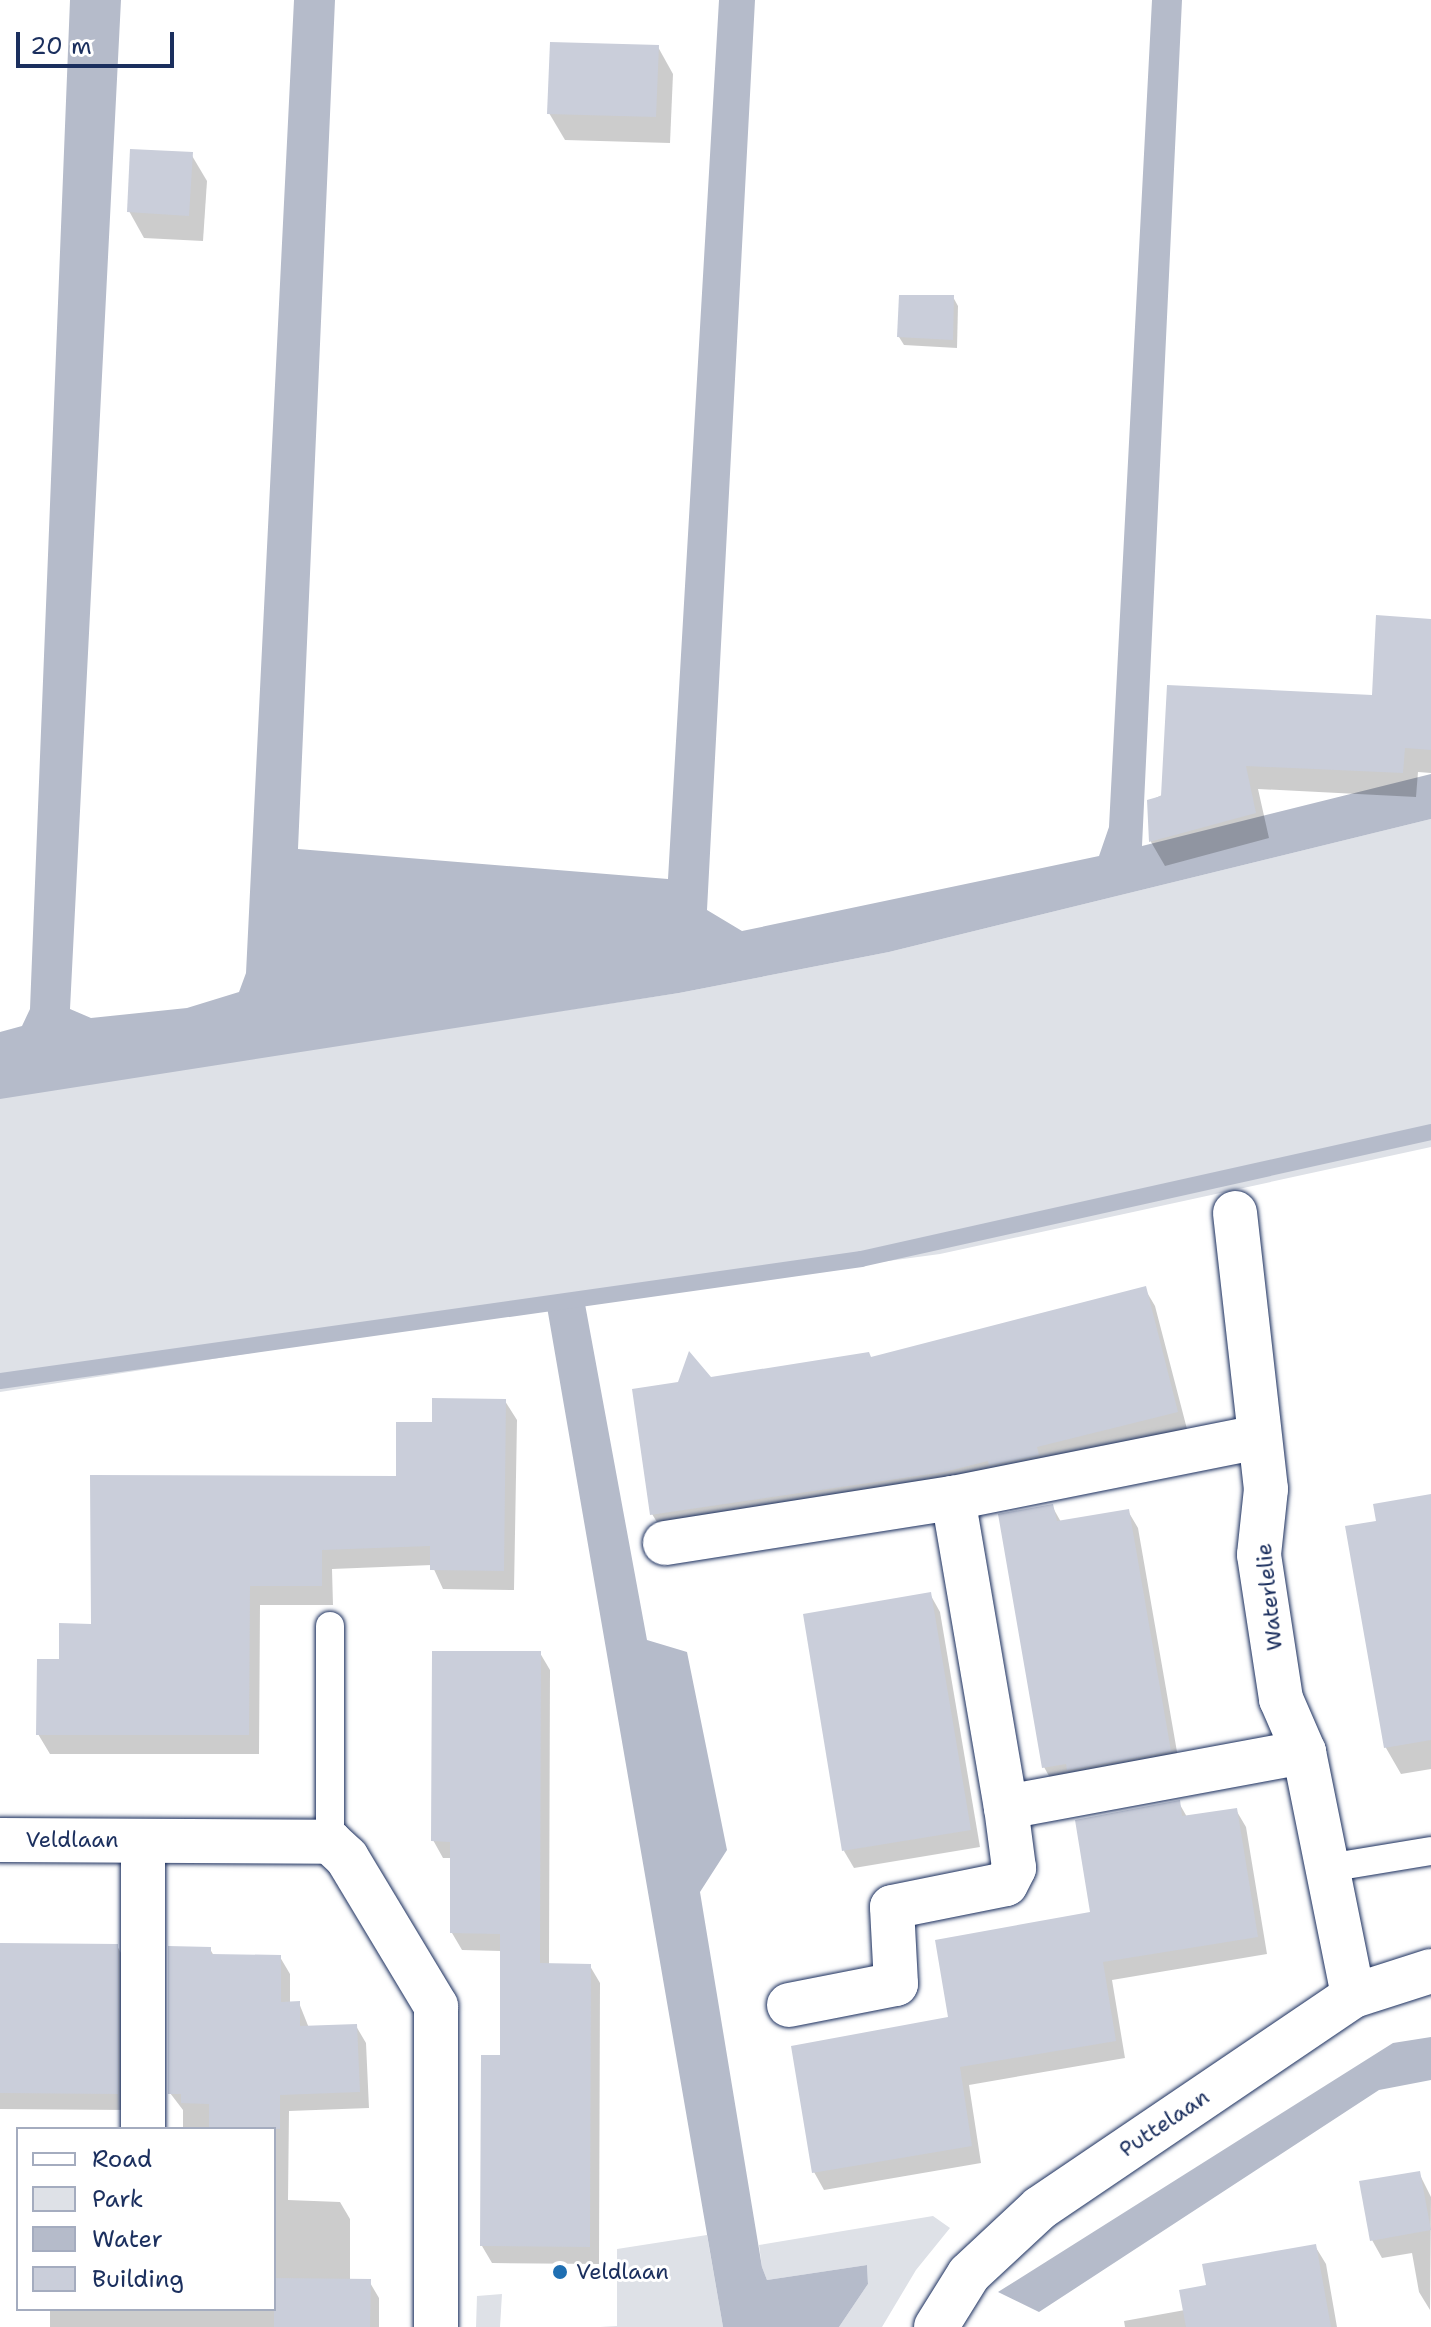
<!DOCTYPE html>
<style>
body{margin:0}
#map{position:relative;width:1431px;height:2327px;overflow:hidden;background:#fff;font-family:"Shantell Sans",sans-serif}
div>[style]{position:absolute}
.green>*{inset:0;background:#dee1e7}
.water>*{inset:0;background:#b5bbca}
.shadow>*{inset:0;background:#0003}
.stream>*{height:16px;margin:-8px;padding:0 8px;transform-origin:8px;border-radius:8px;background:#b5bbca}
.building>*{inset:0;background:#caceda}
.roads{filter:drop-shadow(0 0 2px #1b2f5e) drop-shadow(0 0 2px #1b2f5e)}
.lane>*{height:28px;margin:-14px;padding:0 14px;transform-origin:14px;border-radius:14px;background:#fff}
.street>*{height:44px;margin:-22px;padding:0 22px;transform-origin:22px;border-radius:22px;background:#fff}
.secondary>*{height:44px;margin:-22px;padding:0 22px;transform-origin:22px;border-radius:22px;background:#fff}
.dots>*{width:22px;height:22px;translate:-50% -50%;box-sizing:border-box;border:4px solid #fff;border-radius:50%}
span{translate:-50% -50%;white-space:nowrap;text-align:center;line-height:1.15;-webkit-text-stroke:6px #fff;paint-order:stroke}
.street-label{font-size:22px;color:#1b2f5e}
.poi-label{font-size:22px;color:#1b2f5e}
.left{translate:0 -50%;text-align:left}
.legend{position:absolute;left:16px;top:2127px;width:260px;height:184px;box-sizing:border-box;background:#fff;border:2px solid #a4acbf;margin:0;padding:10px 14px;list-style:none;font-size:24px;color:#1b2f5e}
.legend li{display:flex;align-items:center;gap:16px;height:40px}
.legend b{width:40px;border:2px solid #a4acbf}
.scale{position:absolute;left:16px;top:32px;width:158px;height:36px;box-sizing:border-box;border:4px solid #1b2f5e;border-top:0;padding-left:10px;font-size:24px;line-height:28px;white-space:nowrap;color:#1b2f5e;-webkit-text-stroke:6px #fff;paint-order:stroke}
</style>
<div id="map">
<div class="green">
<div style="clip-path:polygon(1431px 819px,1431px 1147px,940px 1254px,547px 1307px,0 1392px,0 1096px,679px 993px,889px 952px)"></div>
<div style="clip-path:polygon(933px 2216px,950px 2228px,916px 2270px,882px 2327px,839px 2327px,868px 2284px,867px 2265px,767px 2280px,762px 2267px,759px 2245px)"></div>
<div style="clip-path:polygon(707px 2235px,723px 2327px,600px 2327px,617px 2326px,617px 2249px)"></div>
<div style="clip-path:polygon(502px 2294px,500px 2327px,476px 2327px,477px 2296px)"></div>
</div>
<div class="water">
<div style="clip-path:polygon(70px 0,121px 0,70px 1009px,91px 1018px,187px 1008px,239px 992px,246px 973px,294px 0,335px 0,298px 849px,668px 879px,719px 0,755px 0,707px 910px,742px 931px,1099px 856px,1109px 827px,1152px 0,1182px 0,1142px 846px,1431px 774px,1431px 819px,889px 952px,679px 993px,0 1099px,0 1032px,22px 1026px,30px 1009px)"></div>
<div style="clip-path:polygon(585px 1304px,647px 1640px,687px 1652px,727px 1850px,700px 1892px,762px 2267px,767px 2280px,867px 2265px,868px 2284px,839px 2327px,723px 2327px,547px 1307px)"></div>
<div style="clip-path:polygon(1431px 2037px,1431px 2080px,1379px 2090px,1039px 2312px,998px 2292px,1393px 2043px)"></div>
</div>
<div class="shadow">
<div style="clip-path:polygon(658px 47px,673px 74px,670px 143px,565px 140px,549px 113px)"></div>
<div style="clip-path:polygon(191px 154px,207px 181px,203px 241px,144px 238px,129px 211px)"></div>
<div style="clip-path:polygon(953px 297px,958px 306px,957px 348px,904px 345px,899px 337px)"></div>
<div style="clip-path:polygon(1431px 621px,1431px 773px,1418px 772px,1416px 797px,1258px 789px,1269px 838px,1165px 866px,1151px 842px,1149px 801px,1374px 697px)"></div>
<div style="clip-path:polygon(1145px 1289px,1155px 1306px,1187px 1429px,1046px 1465px,663px 1532px,652px 1514px,710px 1379px,871px 1359px)"></div>
<div style="clip-path:polygon(505px 1401px,517px 1420px,514px 1590px,443px 1589px,432px 1565px,332px 1569px,333px 1605px,260px 1605px,259px 1754px,50px 1754px,38px 1734px,61px 1661px,93px 1626px,398px 1478px,434px 1424px)"></div>
<div style="clip-path:polygon(1431px 1496px,1431px 1769px,1401px 1774px,1386px 1748px,1347px 1527px,1378px 1522px)"></div>
<div style="clip-path:polygon(1052px 1506px,1061px 1522px,1128px 1511px,1138px 1528px,1180px 1769px,1054px 1785px,1044px 1767px)"></div>
<div style="clip-path:polygon(930px 1594px,940px 1612px,980px 1847px,854px 1868px,844px 1851px)"></div>
<div style="clip-path:polygon(540px 1653px,550px 1670px,549px 1965px,590px 1966px,600px 1983px,599px 2264px,492px 2263px,482px 2246px,502px 2057px,502px 1951px,462px 1950px,452px 1933px,452px 1858px,443px 1858px,433px 1840px)"></div>
<div style="clip-path:polygon(1179px 1803px,1187px 1817px,1236px 1810px,1246px 1827px,1267px 1954px,1112px 1980px,1125px 2058px,969px 2085px,981px 2163px,824px 2190px,814px 2172px,950px 2019px,1093px 1913px)"></div>
<div style="clip-path:polygon(0 1946px,117px 1946px,127px 1963px,127px 2110px,0 2109px)"></div>
<div style="clip-path:polygon(210px 1949px,214px 1956px,280px 1957px,290px 1974px,290px 2003px,299px 2003px,309px 2028px,356px 2026px,366px 2043px,369px 2108px,289px 2111px,288px 2200px,340px 2202px,350px 2219px,350px 2280px,369px 2281px,379px 2298px,379px 2327px,50px 2327px,50px 2309px,274px 2309px,274px 2129px,183px 2129px,183px 2110px,170px 2093px)"></div>
<div style="clip-path:polygon(1419px 2173px,1431px 2197px,1430px 2310px,1419px 2292px,1412px 2253px,1382px 2258px,1372px 2240px)"></div>
<div style="clip-path:polygon(1315px 2246px,1326px 2264px,1337px 2327px,1125px 2327px,1124px 2321px,1185px 2310px,1208px 2286px)"></div>
</div>
<div class="stream">
<div style="left:0;top:1381px;width:870px;rotate:-8.06deg"></div>
<div style="left:861px;top:1259px;width:584px;rotate:-12.56deg"></div>
</div>
<div class="building">
<div style="clip-path:polygon(550px 42px,659px 45px,656px 117px,547px 114px)"></div>
<div style="clip-path:polygon(130px 149px,193px 152px,189px 216px,127px 212px)"></div>
<div style="clip-path:polygon(899px 295px,954px 295px,953px 340px,897px 337px)"></div>
<div style="clip-path:polygon(1376px 615px,1431px 619px,1431px 750px,1405px 748px,1403px 773px,1246px 766px,1256px 813px,1149px 842px,1147px 800px,1161px 796px,1167px 685px,1372px 695px)"></div>
<div style="clip-path:polygon(1146px 1286px,1178px 1412px,1037px 1447px,1039px 1455px,989px 1465px,988px 1461px,944px 1472px,650px 1515px,632px 1389px,678px 1382px,689px 1351px,711px 1377px,869px 1352px,871px 1357px)"></div>
<div style="clip-path:polygon(432px 1398px,506px 1399px,504px 1571px,430px 1570px,430px 1546px,322px 1550px,322px 1586px,250px 1586px,249px 1735px,36px 1735px,37px 1659px,59px 1659px,59px 1623px,91px 1624px,90px 1475px,396px 1476px,396px 1422px,432px 1422px)"></div>
<div style="clip-path:polygon(1431px 1494px,1431px 1740px,1384px 1748px,1345px 1526px,1376px 1521px,1373px 1504px)"></div>
<div style="clip-path:polygon(1053px 1504px,1057px 1521px,1129px 1509px,1171px 1751px,1067px 1770px,1066px 1764px,1042px 1768px,998px 1514px)"></div>
<div style="clip-path:polygon(931px 1592px,971px 1830px,842px 1851px,803px 1614px)"></div>
<div style="clip-path:polygon(432px 1651px,541px 1651px,540px 1963px,591px 1964px,590px 2247px,480px 2246px,481px 2055px,500px 2055px,500px 1934px,450px 1933px,450px 1842px,431px 1841px)"></div>
<div style="clip-path:polygon(1180px 1800px,1182px 1816px,1237px 1808px,1258px 1937px,1103px 1962px,1116px 2041px,960px 2067px,972px 2146px,812px 2173px,791px 2046px,948px 2017px,935px 1940px,1090px 1912px,1075px 1820px)"></div>
<div style="clip-path:polygon(0 1943px,118px 1944px,118px 2094px,0 2093px)"></div>
<div style="clip-path:polygon(168px 1946px,211px 1947px,211px 1954px,281px 1955px,281px 2002px,300px 2001px,300px 2026px,357px 2024px,360px 2092px,280px 2095px,280px 2129px,209px 2129px,209px 2104px,181px 2103px,181px 2094px,168px 2094px)"></div>
<div style="clip-path:polygon(1420px 2171px,1431px 2230px,1370px 2241px,1359px 2181px)"></div>
<div style="clip-path:polygon(1316px 2244px,1331px 2327px,1186px 2327px,1179px 2290px,1206px 2285px,1202px 2264px)"></div>
<div style="clip-path:polygon(274px 2278px,371px 2279px,370px 2327px,274px 2327px)"></div>
</div>
<div class="roads">
<div class="lane">
<div style="left:330px;top:1842px;width:216px;rotate:-90deg"></div>
<div style="left:1328px;top:1868px;width:104px;rotate:-9.4deg"></div>
</div>
<div class="street">
<div style="left:1235px;top:1213px;width:278px;rotate:83.6deg"></div>
<div style="left:1266px;top:1489px;width:66px;rotate:96.1deg"></div>
<div style="left:1259px;top:1555px;width:146px;rotate:81.3deg"></div>
<div style="left:1281px;top:1699px;width:58px;rotate:66.5deg"></div>
<div style="left:1304px;top:1752px;width:249px;rotate:78.6deg"></div>
<div style="left:953px;top:1498px;width:314px;rotate:80.3deg"></div>
<div style="left:665px;top:1543px;width:291px;rotate:-8.9deg"></div>
<div style="left:953px;top:1498px;width:312px;rotate:-11.3deg"></div>
<div style="left:0;top:1840px;width:330px;rotate:0.3deg"></div>
<div style="left:330px;top:1842px;width:23px;rotate:43deg"></div>
<div style="left:347px;top:1858px;width:173px;rotate:59deg"></div>
<div style="left:436px;top:2006px;width:321px;rotate:90deg"></div>
<div style="left:789px;top:2005px;width:109px;rotate:-11.1deg"></div>
<div style="left:896px;top:1984px;width:77px;rotate:-93deg"></div>
<div style="left:892px;top:1907px;width:116px;rotate:-11.4deg"></div>
<div style="left:1006px;top:1884px;width:18px;rotate:-63deg"></div>
<div style="left:1014px;top:1868px;width:62px;rotate:-97.5deg"></div>
<div style="left:1006px;top:1807px;width:303px;rotate:-10.5deg"></div>
<div style="left:143px;top:2129px;width:288px;rotate:-90deg"></div>
</div>
<div class="secondary">
<div style="left:936px;top:2327px;width:62px;rotate:-58.1deg"></div>
<div style="left:969px;top:2274px;width:97px;rotate:-42.9deg"></div>
<div style="left:1040px;top:2208px;width:378px;rotate:-34.1deg"></div>
<div style="left:1353px;top:1996px;width:82px;rotate:-17.8deg"></div>
</div>
</div>
<div class="dots">
<div style="left:560px;top:2272px;background:#1f6fb2"></div>
</div>
<div class="street-label">
<span style="left:1269px;top:1597px;rotate:-96deg">Waterlelie</span>
<span style="left:72px;top:1840px">Veldlaan</span>
<span style="left:1164px;top:2123px;rotate:-34deg">Puttelaan</span>
</div>
<div class="poi-label">
<span class="left" style="left:576px;top:2272px">Veldlaan</span>
</div>
<ul class="legend">
<li><b style="height:10px;background:#fff"></b>Road</li>
<li><b style="height:22px;background:#dee1e7"></b>Park</li>
<li><b style="height:22px;background:#b5bbca"></b>Water</li>
<li><b style="height:22px;background:#caceda"></b>Building</li>
</ul>
<div class="scale">20 m</div>
</div>
